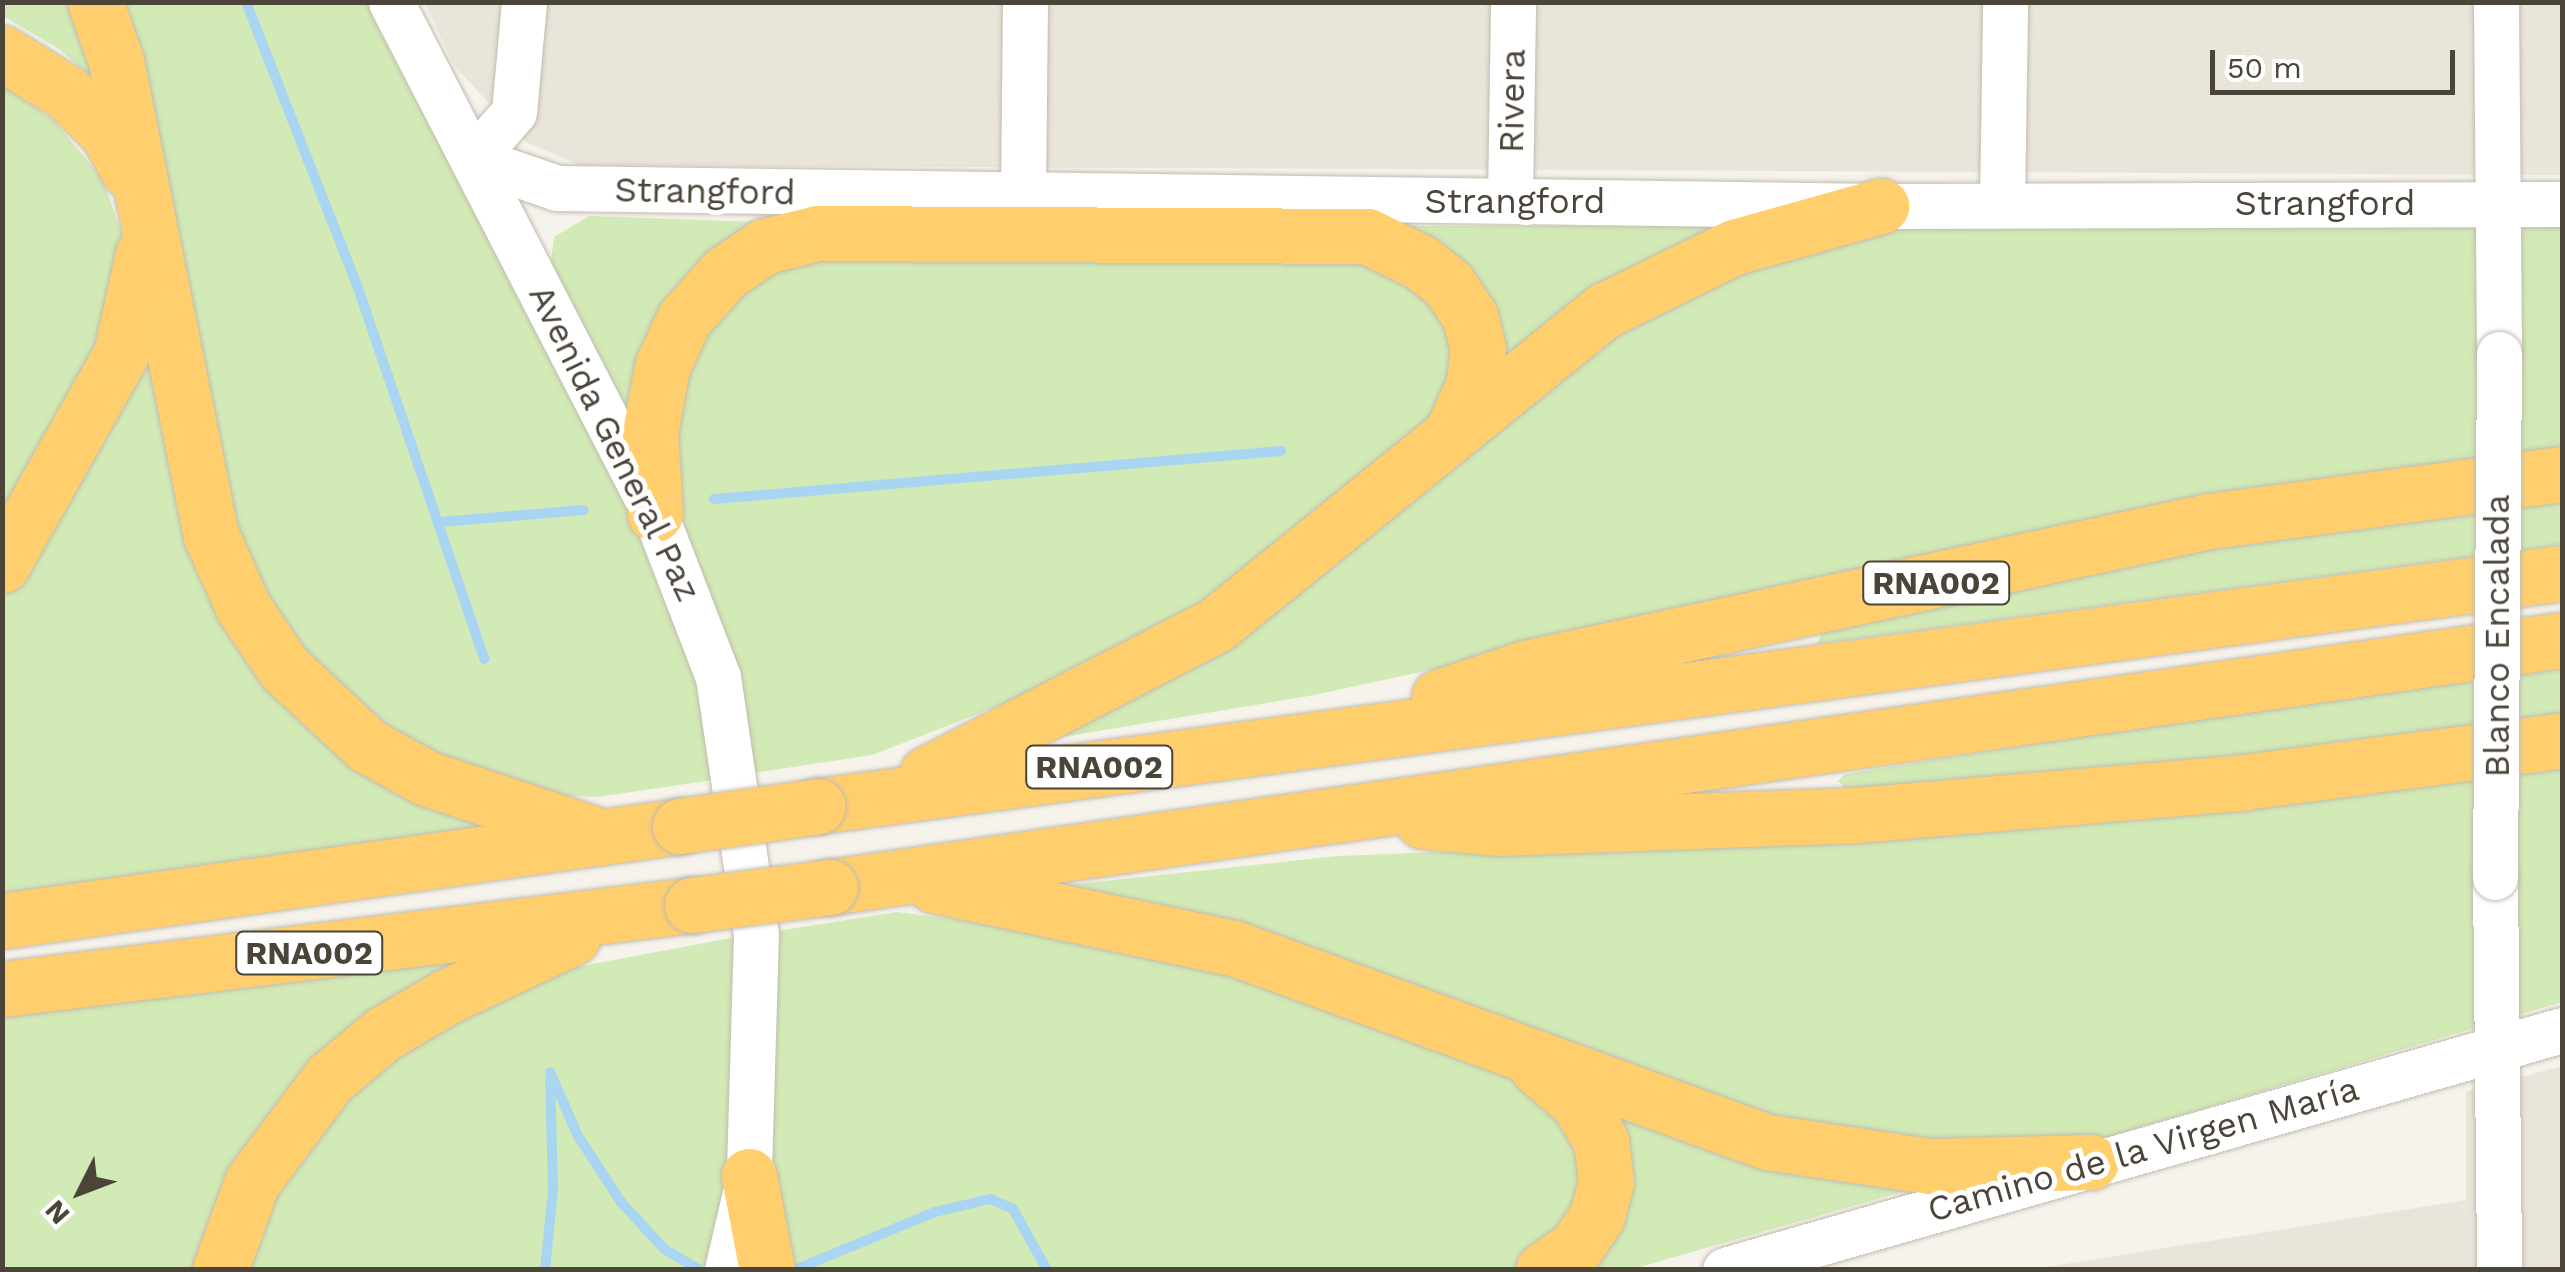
<!DOCTYPE html>
<meta charset="utf-8">
<style>
body{margin:0}
#map{position:relative;width:2565px;height:1272px;overflow:hidden;background:#f6f3ec;font-family:"Work Sans",sans-serif}
div>[style]{position:absolute}
.residential>*{inset:0;background:#eae5da}
.green>*{inset:0;background:#d2eab5}
.stream>*{height:10px;margin:-5px;padding:0 5px;transform-origin:5px;border-radius:5px;background:#a9d4f2}
.roads{filter:drop-shadow(0 0 2px #c2bbae) drop-shadow(0 0 2px #c2bbae)}
.minor>*{height:45px;margin:-22.5px;padding:0 22.5px;transform-origin:22.5px;border-radius:22.5px;background:#fff}
.highway>*{height:55px;margin:-27.5px;padding:0 27.5px;transform-origin:27.5px;border-radius:27.5px;background:#ffcf6e}
.bridges{filter:drop-shadow(0 0 2px #c2bbae) drop-shadow(0 0 2px #c2bbae)}
.minor-bridge>*{height:45px;margin:-22.5px;padding:0 22.5px;transform-origin:22.5px;border-radius:22.5px;background:#fff}
.highway-bridge>*{height:55px;margin:-27.5px;padding:0 27.5px;transform-origin:27.5px;border-radius:27.5px;background:#ffcf6e}
span{translate:-50% -50%;white-space:nowrap;text-align:center;line-height:1.15;-webkit-text-stroke:10px #fff;paint-order:stroke}
.shield-label span{padding:2px 8px;background:#fff;border:2px solid;border-radius:8px;-webkit-text-stroke-width:0}
.shield-label{font-size:32px;color:#4b4439;font-weight:700}
.street-label{font-size:35px;color:#4b4439}
.frame{position:absolute;inset:0;border:5px solid #4b4439;pointer-events:none}
.north{position:absolute;left:30px;top:1142px;width:100px;height:100px;-webkit-text-stroke:8px #fff;paint-order:stroke;rotate:228deg;font-size:28px;font-weight:700;line-height:40px;text-align:center;color:#4b4439}
.north::after{content:'';display:block;margin:auto;width:35px;height:45px;background:#4b4439;clip-path:polygon(50% 0,100% 100%,50% 72%,0 100%)}
.scale{position:absolute;left:2210px;top:50px;width:245px;height:45px;box-sizing:border-box;border:5px solid #4b4439;border-top:0;padding-left:12px;font-size:30px;line-height:35px;white-space:nowrap;color:#4b4439;-webkit-text-stroke:8px #fff;paint-order:stroke}
</style>
<div id="map">
<div class="residential">
<div style="clip-path:polygon(425px 3px,2562px 3px,2562px 175px,580px 165px,527px 143px,454px 66px)"></div>
<div style="clip-path:polygon(2562px 1066px,2562px 1269px,2028px 1270px,2466px 1200px,2466px 1092px)"></div>
</div>
<div class="green">
<div style="clip-path:polygon(3px 3px,71px 3px,101px 85px,59px 49px,3px 16px)"></div>
<div style="clip-path:polygon(115px 3px,368px 3px,637px 524px,695px 677px,713px 780px,597px 797px,547px 795px,470px 774px,332px 695px,234px 552px)"></div>
<div style="clip-path:polygon(3px 85px,53px 120px,102px 178px,122px 234px,123px 270px,114px 314px,3px 527px)"></div>
<div style="clip-path:polygon(589px 216px,758px 222px,630px 421px,550px 269px,554px 237px)"></div>
<div style="clip-path:polygon(2562px 225px,2562px 454px,1812px 588px,1309px 696px,991px 749px,1613px 324px,1693px 280px,1887px 228px)"></div>
<div style="clip-path:polygon(1399px 226px,1742px 226px,1497px 378px)"></div>
<div style="clip-path:polygon(820px 251px,1361px 255px,1423px 284px,1457px 340px,1438px 414px,1204px 610px,1123px 658px,872px 755px,753px 773px,675px 511px,669px 438px,682px 364px,734px 291px)"></div>
<div style="clip-path:polygon(149px 318px,206px 576px,503px 827px,3px 896px,3px 600px,116px 409px)"></div>
<div style="clip-path:polygon(2562px 495px,2562px 545px,1817px 644px,1822px 633px,2210px 542px)"></div>
<div style="clip-path:polygon(2562px 669px,2562px 720px,2240px 762px,1847px 790px,1838px 781px,1845px 774px,2233px 712px)"></div>
<div style="clip-path:polygon(2562px 760px,2562px 1002px,2081px 1145px,1852px 1144px,1012px 891px,1338px 856px,1857px 835px)"></div>
<div style="clip-path:polygon(897px 912px,1140px 942px,1513px 1070px,1562px 1112px,1589px 1187px,1541px 1252px,1515px 1269px,782px 1269px,769px 1178px,777px 931px)"></div>
<div style="clip-path:polygon(736px 937px,727px 1174px,705px 1269px,240px 1270px,300px 1141px,394px 1046px,550px 972px)"></div>
<div style="clip-path:polygon(520px 947px,435px 981px,200px 1269px,3px 1269px,2px 1017px)"></div>
<div style="clip-path:polygon(1606px 1098px,1933px 1183px,1633px 1269px,1575px 1270px)"></div>
</div>
<div class="stream">
<div style="left:246px;top:2px;width:304px;rotate:68.6deg"></div>
<div style="left:357px;top:285px;width:395px;rotate:71.2deg"></div>
<div style="left:714px;top:499px;width:569px;rotate:-4.84deg"></div>
<div style="left:440px;top:522px;width:144px;rotate:-4.8deg"></div>
<div style="left:550px;top:1072px;width:70px;rotate:66.4deg"></div>
<div style="left:578px;top:1136px;width:79px;rotate:56.9deg"></div>
<div style="left:621px;top:1202px;width:64px;rotate:47.5deg"></div>
<div style="left:664px;top:1249px;width:39px;rotate:30deg"></div>
<div style="left:545px;top:1270px;width:80px;rotate:-84.3deg"></div>
<div style="left:553px;top:1190px;width:112px;rotate:-91.5deg"></div>
<div style="left:794px;top:1270px;width:152px;rotate:-22.4deg"></div>
<div style="left:935px;top:1212px;width:57px;rotate:-13.3deg"></div>
<div style="left:990px;top:1199px;width:25px;rotate:23deg"></div>
<div style="left:1013px;top:1209px;width:70px;rotate:60.9deg"></div>
</div>
<div class="roads">
<div class="minor">
<div style="left:391px;top:2px;width:576px;rotate:62.72deg"></div>
<div style="left:655px;top:514px;width:175px;rotate:68.9deg"></div>
<div style="left:718px;top:677px;width:260px;rotate:81.6deg"></div>
<div style="left:756px;top:934px;width:242px;rotate:91.7deg"></div>
<div style="left:749px;top:1176px;width:97px;rotate:103.2deg"></div>
<div style="left:2496px;top:2px;width:352px;rotate:89.5deg"></div>
<div style="left:473px;top:159px;width:89px;rotate:19deg"></div>
<div style="left:557px;top:188px;width:1324px;rotate:0.78deg"></div>
<div style="left:1881px;top:206px;width:681px;rotate:-0.17deg"></div>
<div style="left:473px;top:159px;width:62px;rotate:-48.9deg"></div>
<div style="left:514px;top:112px;width:110px;rotate:-84.8deg"></div>
<div style="left:1023px;top:195px;width:193px;rotate:-89.4deg"></div>
<div style="left:1510px;top:199px;width:197px;rotate:-89.1deg"></div>
<div style="left:2002px;top:203px;width:201px;rotate:-89.1deg"></div>
<div style="left:2495px;top:877px;width:393px;rotate:89.4deg"></div>
<div style="left:1725px;top:1270px;width:871px;rotate:-16deg"></div>
</div>
<div class="highway">
<div style="left:95px;top:2px;width:63px;rotate:70.4deg"></div>
<div style="left:116px;top:61px;width:483px;rotate:78.7deg"></div>
<div style="left:211px;top:535px;width:79px;rotate:66deg"></div>
<div style="left:243px;top:607px;width:73px;rotate:56.1deg"></div>
<div style="left:284px;top:668px;width:115px;rotate:42.9deg"></div>
<div style="left:368px;top:746px;width:66px;rotate:28.9deg"></div>
<div style="left:426px;top:778px;width:187px;rotate:18.4deg"></div>
<div style="left:2px;top:53px;width:76px;rotate:31.6deg"></div>
<div style="left:67px;top:93px;width:56px;rotate:44.3deg"></div>
<div style="left:107px;top:132px;width:45px;rotate:60.6deg"></div>
<div style="left:655px;top:514px;width:81px;rotate:-93.5deg"></div>
<div style="left:650px;top:433px;width:67px;rotate:-79.7deg"></div>
<div style="left:662px;top:367px;width:53px;rotate:-65.4deg"></div>
<div style="left:684px;top:319px;width:62px;rotate:-48.3deg"></div>
<div style="left:725px;top:273px;width:48px;rotate:-34deg"></div>
<div style="left:765px;top:246px;width:55px;rotate:-13.8deg"></div>
<div style="left:818px;top:233px;width:549px;rotate:0.31deg"></div>
<div style="left:1367px;top:236px;width:59px;rotate:26.1deg"></div>
<div style="left:1420px;top:262px;width:36px;rotate:38deg"></div>
<div style="left:1448px;top:284px;width:40px;rotate:56deg"></div>
<div style="left:1470px;top:317px;width:32px;rotate:76deg"></div>
<div style="left:1478px;top:348px;width:35px;rotate:97deg"></div>
<div style="left:1474px;top:383px;width:55px;rotate:113.7deg"></div>
<div style="left:2px;top:565px;width:242px;rotate:-60.6deg"></div>
<div style="left:121px;top:354px;width:102px;rotate:-77.6deg"></div>
<div style="left:1439px;top:697px;width:91px;rotate:-18.6deg"></div>
<div style="left:1525px;top:668px;width:700px;rotate:-12.13deg"></div>
<div style="left:2209px;top:521px;width:356px;rotate:-7.6deg"></div>
<div style="left:927px;top:774px;width:326px;rotate:-27.3deg"></div>
<div style="left:1217px;top:624px;width:499px;rotate:-39deg"></div>
<div style="left:1605px;top:310px;width:144px;rotate:-26deg"></div>
<div style="left:1734px;top:247px;width:153px;rotate:-15.6deg"></div>
<div style="left:818px;top:806px;width:1759px;rotate:-7.61deg"></div>
<div style="left:1423px;top:821px;width:75px;rotate:5.3deg"></div>
<div style="left:1498px;top:828px;width:357px;rotate:-2.1deg"></div>
<div style="left:1855px;top:815px;width:391px;rotate:-4.8deg"></div>
<div style="left:2245px;top:782px;width:320px;rotate:-7.5deg"></div>
<div style="left:934px;top:885px;width:307px;rotate:11.9deg"></div>
<div style="left:1234px;top:948px;width:567px;rotate:20deg"></div>
<div style="left:1767px;top:1142px;width:165px;rotate:8.4deg"></div>
<div style="left:1930px;top:1166px;width:161px;rotate:-1.4deg"></div>
<div style="left:830px;top:887px;width:1750px;rotate:-8.12deg"></div>
<div style="left:2px;top:921px;width:685px;rotate:-7.98deg"></div>
<div style="left:2px;top:989px;width:695px;rotate:-6.94deg"></div>
<div style="left:1538px;top:1068px;width:52px;rotate:40.4deg"></div>
<div style="left:1578px;top:1102px;width:45px;rotate:59.5deg"></div>
<div style="left:1601px;top:1141px;width:41px;rotate:83deg"></div>
<div style="left:1606px;top:1182px;width:35px;rotate:105deg"></div>
<div style="left:1597px;top:1216px;width:37px;rotate:124deg"></div>
<div style="left:1576px;top:1247px;width:40px;rotate:145.1deg"></div>
<div style="left:749px;top:1176px;width:96px;rotate:79.2deg"></div>
<div style="left:220px;top:1270px;width:94px;rotate:-70deg"></div>
<div style="left:252px;top:1182px;width:129px;rotate:-53.2deg"></div>
<div style="left:329px;top:1079px;width:70px;rotate:-39.8deg"></div>
<div style="left:383px;top:1034px;width:73px;rotate:-30.4deg"></div>
<div style="left:446px;top:997px;width:140px;rotate:-25.3deg"></div>
</div>
</div>
<div class="bridges">
<div class="minor-bridge">
<div style="left:2495px;top:877px;width:523px;rotate:-89.56deg"></div>
</div>
<div class="highway-bridge">
<div style="left:680px;top:826px;width:139px;rotate:-8.2deg"></div>
<div style="left:692px;top:905px;width:139px;rotate:-7.4deg"></div>
</div>
</div>
<div class="shield-label">
<span style="left:1936px;top:583px">RNA002</span>
<span style="left:1099px;top:767px">RNA002</span>
<span style="left:309px;top:953px">RNA002</span>
</div>
<div class="street-label">
<span style="left:1512px;top:101px;rotate:-89deg">Rivera</span>
<span style="left:705px;top:191px;rotate:1deg">Strangford</span>
<span style="left:1515px;top:201px">Strangford</span>
<span style="left:2325px;top:203px">Strangford</span>
<span style="left:615px;top:443px;rotate:64deg">Avenida General Paz</span>
<span style="left:2497px;top:636px;rotate:-90deg">Blanco Encalada</span>
<span style="left:2143px;top:1149px;rotate:-16deg">Camino de la Virgen María</span>
</div>
<div class="frame"></div>
<div class="north">N</div>
<div class="scale">50 m</div>
</div>
